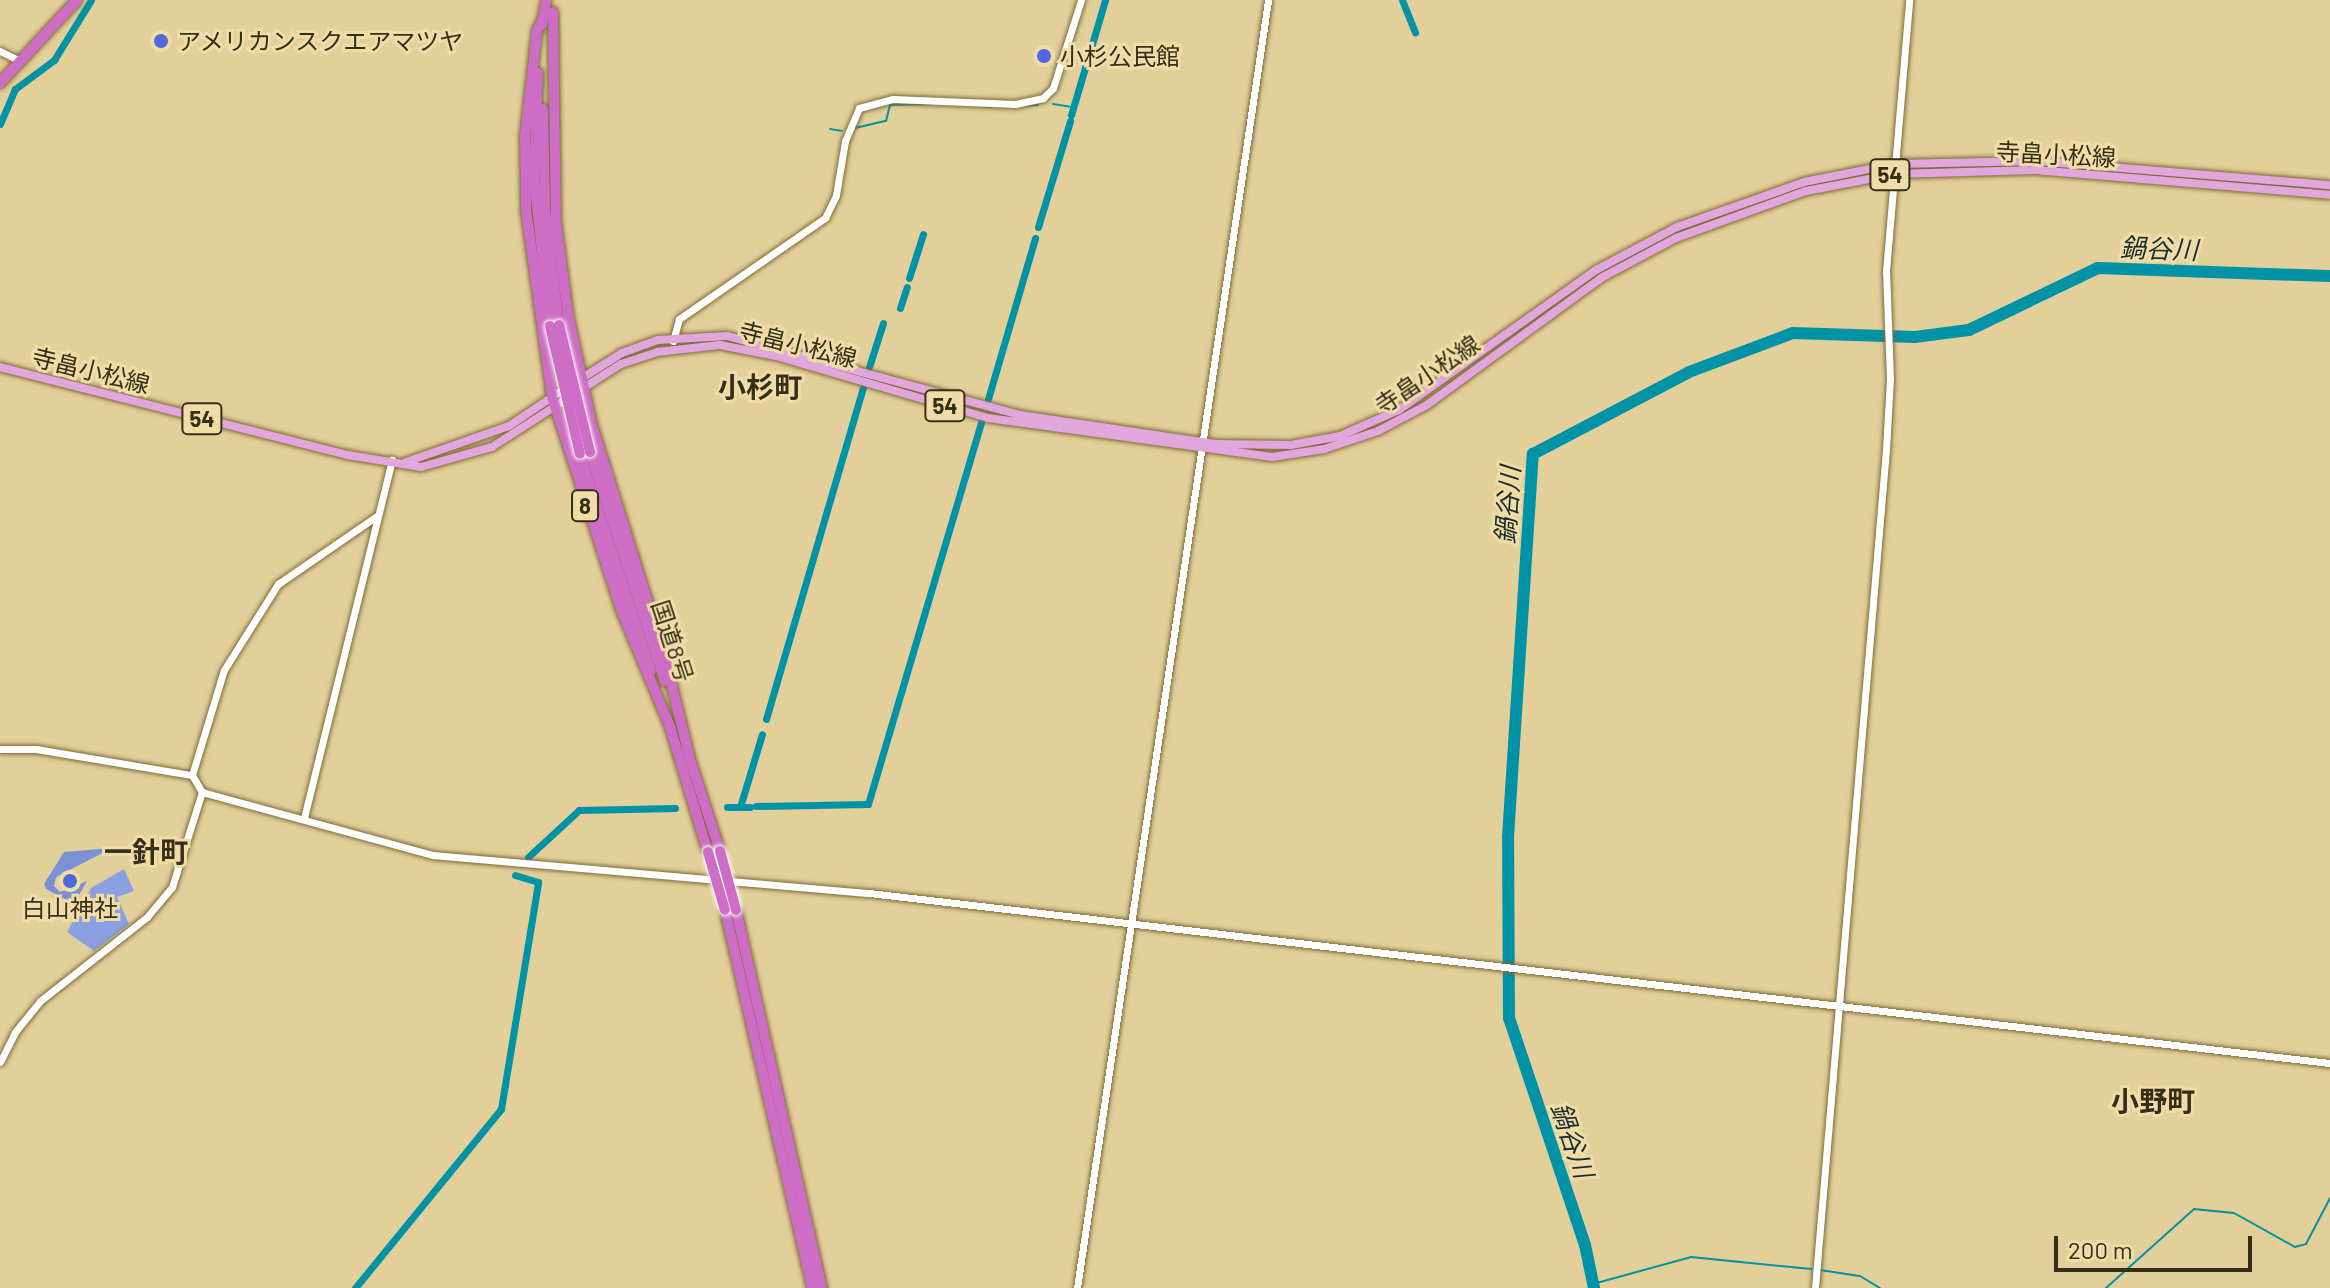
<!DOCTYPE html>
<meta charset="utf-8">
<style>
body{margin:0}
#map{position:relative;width:2330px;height:1288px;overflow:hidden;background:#e3cf9a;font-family:Barlow,"Noto Sans JP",sans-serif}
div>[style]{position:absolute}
.green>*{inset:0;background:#8ba0e0}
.forest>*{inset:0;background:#7b90d4}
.stream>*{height:2px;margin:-1px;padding:0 1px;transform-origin:1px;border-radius:1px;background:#0092a5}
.canal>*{height:7px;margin:-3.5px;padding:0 3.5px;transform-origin:3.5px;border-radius:3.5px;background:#0092a5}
.river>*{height:12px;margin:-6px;padding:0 6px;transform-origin:6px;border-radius:6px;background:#0092a5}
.roads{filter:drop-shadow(0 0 2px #7d6b38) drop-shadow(0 0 2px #7d6b38)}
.minor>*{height:7px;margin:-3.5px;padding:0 3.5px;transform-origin:3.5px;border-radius:3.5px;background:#fff}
.major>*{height:8px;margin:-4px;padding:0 4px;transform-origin:4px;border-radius:4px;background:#e1a7dc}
.highway>*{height:10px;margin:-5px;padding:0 5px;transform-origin:5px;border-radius:5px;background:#cd6dc5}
.bridges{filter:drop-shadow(0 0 2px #fff) drop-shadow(0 0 2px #fff)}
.highway-bridge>*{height:10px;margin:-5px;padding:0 5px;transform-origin:5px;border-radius:5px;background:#cd6dc5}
.dots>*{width:22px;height:22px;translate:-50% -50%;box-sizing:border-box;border:4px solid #f0dca6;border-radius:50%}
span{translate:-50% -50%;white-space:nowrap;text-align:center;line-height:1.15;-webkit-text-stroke:6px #f0dca6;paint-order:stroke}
.shield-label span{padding:2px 6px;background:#f0dca6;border:2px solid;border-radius:6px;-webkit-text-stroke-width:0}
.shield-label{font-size:22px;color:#352e18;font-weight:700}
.poi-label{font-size:24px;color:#352e18}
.left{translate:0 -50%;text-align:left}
.street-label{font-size:24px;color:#352e18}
.water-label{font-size:26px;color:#1a2e32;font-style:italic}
.quarter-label{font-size:28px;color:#352e18;font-weight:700}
.scale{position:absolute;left:2054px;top:1236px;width:198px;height:36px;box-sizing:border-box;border:4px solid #352e18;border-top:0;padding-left:10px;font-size:24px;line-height:28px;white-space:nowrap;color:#352e18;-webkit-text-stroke:6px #f0dca6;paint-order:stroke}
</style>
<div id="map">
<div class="green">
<div style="clip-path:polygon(124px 869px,134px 891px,117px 897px,129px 924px,94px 951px,67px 932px,91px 888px)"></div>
</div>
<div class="forest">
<div style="clip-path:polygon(112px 848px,56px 877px,54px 886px,60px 892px,87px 881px,74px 904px,46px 889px,44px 884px,64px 852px)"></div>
</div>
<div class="stream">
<div style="left:1053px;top:104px;width:20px;rotate:9deg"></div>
<div style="left:980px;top:106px;width:11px;rotate:5deg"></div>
<div style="left:1000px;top:107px;width:38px;rotate:-3deg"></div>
<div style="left:855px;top:128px;width:32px;rotate:-13deg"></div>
<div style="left:886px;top:121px;width:16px;rotate:-76deg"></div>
<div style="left:890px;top:105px;width:46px;rotate:-1.2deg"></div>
<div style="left:830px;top:129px;width:12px;rotate:9deg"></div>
<div style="left:1820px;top:1270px;width:40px;rotate:8.5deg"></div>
<div style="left:1860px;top:1276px;width:23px;rotate:31deg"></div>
<div style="left:1593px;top:1284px;width:102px;rotate:-15.4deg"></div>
<div style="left:1691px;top:1257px;width:121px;rotate:5.7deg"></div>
<div style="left:2106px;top:1288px;width:118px;rotate:-41.9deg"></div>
<div style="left:2194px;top:1209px;width:40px;rotate:5.7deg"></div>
<div style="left:2234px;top:1213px;width:70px;rotate:29.1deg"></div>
<div style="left:2295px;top:1247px;width:11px;rotate:-15deg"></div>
<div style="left:2306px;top:1244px;width:52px;rotate:-62.4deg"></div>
</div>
<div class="canal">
<div style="left:1402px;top:0;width:35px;rotate:68deg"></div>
<div style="left:1071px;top:115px;width:120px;rotate:-73.5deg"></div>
<div style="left:0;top:124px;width:38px;rotate:-67deg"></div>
<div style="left:15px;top:89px;width:49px;rotate:-36.6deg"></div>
<div style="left:54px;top:60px;width:70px;rotate:-58.3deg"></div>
<div style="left:1038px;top:227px;width:111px;rotate:-73.2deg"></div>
<div style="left:909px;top:278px;width:46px;rotate:-72.3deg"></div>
<div style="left:900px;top:308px;width:22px;rotate:-72deg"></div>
<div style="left:869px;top:367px;width:46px;rotate:-72.3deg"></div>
<div style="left:988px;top:399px;width:168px;rotate:-73.7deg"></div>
<div style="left:766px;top:719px;width:345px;rotate:-73.7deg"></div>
<div style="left:756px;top:806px;width:112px;rotate:-1deg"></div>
<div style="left:868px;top:804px;width:398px;rotate:-73.5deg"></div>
<div style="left:727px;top:807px;width:23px"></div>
<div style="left:740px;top:807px;width:76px;rotate:-73.2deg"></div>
<div style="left:528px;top:857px;width:69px;rotate:-42.7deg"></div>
<div style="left:579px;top:810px;width:96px;rotate:-1.2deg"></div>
<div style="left:355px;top:1288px;width:231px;rotate:-50.8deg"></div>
<div style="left:501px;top:1109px;width:230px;rotate:-80.7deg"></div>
<div style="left:538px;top:882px;width:24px;rotate:-163deg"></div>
</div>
<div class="river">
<div style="left:1594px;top:1288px;width:44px;rotate:-101.8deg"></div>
<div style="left:1585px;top:1245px;width:239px;rotate:-108.5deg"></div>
<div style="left:1509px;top:1018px;width:181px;rotate:-90.3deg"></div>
<div style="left:1508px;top:837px;width:384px;rotate:-86.3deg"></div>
<div style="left:1533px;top:454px;width:176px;rotate:-27.7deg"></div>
<div style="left:1689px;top:372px;width:111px;rotate:-20.6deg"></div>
<div style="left:1793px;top:333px;width:122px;rotate:1.9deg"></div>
<div style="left:1915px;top:337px;width:54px;rotate:-7.4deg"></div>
<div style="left:1969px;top:330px;width:143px;rotate:-25.7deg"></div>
<div style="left:2098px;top:268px;width:232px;rotate:2deg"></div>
</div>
<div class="roads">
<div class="minor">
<div style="left:0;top:51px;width:22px;rotate:27deg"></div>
<div style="left:673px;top:341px;width:23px;rotate:-75deg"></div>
<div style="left:679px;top:319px;width:178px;rotate:-34.7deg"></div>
<div style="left:825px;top:218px;width:25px;rotate:-64deg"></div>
<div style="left:836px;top:195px;width:55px;rotate:-80.5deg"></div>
<div style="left:845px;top:141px;width:36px;rotate:-67deg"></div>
<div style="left:859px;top:108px;width:35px;rotate:-15deg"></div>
<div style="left:893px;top:99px;width:122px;rotate:2.3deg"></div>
<div style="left:1015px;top:104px;width:29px;rotate:-12deg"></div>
<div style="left:1043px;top:98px;width:14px;rotate:-45deg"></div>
<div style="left:1053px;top:88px;width:92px;rotate:-72.3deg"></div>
<div style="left:0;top:749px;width:36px"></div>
<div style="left:36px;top:749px;width:158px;rotate:9.5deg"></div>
<div style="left:192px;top:775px;width:20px;rotate:60deg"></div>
<div style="left:202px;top:792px;width:239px;rotate:15.3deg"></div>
<div style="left:433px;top:855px;width:438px;rotate:5deg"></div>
<div style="left:869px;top:893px;width:1471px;rotate:6.64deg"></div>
<div style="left:192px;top:775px;width:110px;rotate:-73.1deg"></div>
<div style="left:224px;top:670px;width:102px;rotate:-57.9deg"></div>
<div style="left:278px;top:584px;width:121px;rotate:-34.6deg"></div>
<div style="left:304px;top:818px;width:369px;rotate:-76.2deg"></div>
<div style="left:0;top:1062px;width:34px;rotate:-63deg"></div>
<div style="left:15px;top:1032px;width:40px;rotate:-51deg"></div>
<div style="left:40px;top:1001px;width:136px;rotate:-38.1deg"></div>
<div style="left:147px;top:917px;width:39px;rotate:-50deg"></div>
<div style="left:172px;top:887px;width:100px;rotate:-72.5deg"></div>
<div style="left:1077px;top:1288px;width:1302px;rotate:-81.56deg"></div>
<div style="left:1815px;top:1288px;width:841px;rotate:-85.16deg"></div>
<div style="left:1886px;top:450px;width:71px;rotate:-86.8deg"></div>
<div style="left:1890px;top:379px;width:108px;rotate:-92.1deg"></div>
<div style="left:1886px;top:271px;width:272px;rotate:-85.1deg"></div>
</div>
<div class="major">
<div style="left:0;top:367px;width:359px;rotate:14.2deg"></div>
<div style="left:348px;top:455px;width:74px;rotate:9.3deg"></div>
<div style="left:421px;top:467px;width:74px;rotate:-15.7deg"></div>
<div style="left:492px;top:447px;width:153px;rotate:-32.8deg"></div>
<div style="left:621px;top:364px;width:38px;rotate:-18deg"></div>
<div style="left:657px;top:352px;width:63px;rotate:-6.3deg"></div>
<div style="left:720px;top:345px;width:57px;rotate:11.1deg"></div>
<div style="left:776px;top:356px;width:221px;rotate:16.3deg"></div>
<div style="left:988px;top:418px;width:287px;rotate:7.8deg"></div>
<div style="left:1272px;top:457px;width:53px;rotate:-8.7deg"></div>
<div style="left:1324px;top:449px;width:57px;rotate:-18.4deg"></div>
<div style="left:1378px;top:431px;width:55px;rotate:-28deg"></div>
<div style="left:1427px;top:405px;width:215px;rotate:-36.1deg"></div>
<div style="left:1601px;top:278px;width:85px;rotate:-28.1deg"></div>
<div style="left:1676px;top:238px;width:138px;rotate:-19.9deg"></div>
<div style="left:1806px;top:191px;width:91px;rotate:-10.8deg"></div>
<div style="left:1895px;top:174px;width:140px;rotate:-1.6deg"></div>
<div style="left:2035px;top:170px;width:296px;rotate:4.8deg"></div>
<div style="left:579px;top:380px;width:51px;rotate:-32.1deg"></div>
<div style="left:622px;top:353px;width:38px;rotate:-20deg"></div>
<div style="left:658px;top:340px;width:69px;rotate:-3.3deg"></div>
<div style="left:727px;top:336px;width:303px;rotate:15.1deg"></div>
<div style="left:1020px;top:415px;width:198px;rotate:8.4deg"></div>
<div style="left:1216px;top:444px;width:75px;rotate:0.8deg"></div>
<div style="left:1291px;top:445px;width:50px;rotate:-10.4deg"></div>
<div style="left:1340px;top:436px;width:64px;rotate:-23.8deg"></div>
<div style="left:1399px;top:410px;width:242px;rotate:-35.4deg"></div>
<div style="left:1596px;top:270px;width:92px;rotate:-28deg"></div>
<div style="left:1677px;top:227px;width:135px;rotate:-19.5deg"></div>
<div style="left:1804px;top:182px;width:93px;rotate:-11.2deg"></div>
<div style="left:1895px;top:164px;width:141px;rotate:-1.2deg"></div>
<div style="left:2036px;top:161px;width:295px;rotate:4.7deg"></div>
<div style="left:406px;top:462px;width:109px;rotate:-19.3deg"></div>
<div style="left:509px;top:426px;width:70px;rotate:-33.9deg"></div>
</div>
<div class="highway">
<div style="left:553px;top:12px;width:210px;rotate:89.2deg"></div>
<div style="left:556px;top:222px;width:94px;rotate:82.6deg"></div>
<div style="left:568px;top:315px;width:113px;rotate:77.7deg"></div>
<div style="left:592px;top:425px;width:240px;rotate:72.5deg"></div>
<div style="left:664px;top:654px;width:104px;rotate:76.1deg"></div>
<div style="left:543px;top:19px;width:13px;rotate:117deg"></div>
<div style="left:537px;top:31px;width:106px;rotate:96.5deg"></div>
<div style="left:525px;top:136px;width:74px;rotate:89.2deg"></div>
<div style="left:526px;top:210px;width:189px;rotate:82.1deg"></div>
<div style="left:552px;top:397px;width:226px;rotate:72deg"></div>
<div style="left:622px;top:612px;width:127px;rotate:67.3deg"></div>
<div style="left:542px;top:25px;width:25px;rotate:-81deg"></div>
<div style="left:538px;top:73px;width:105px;rotate:92.2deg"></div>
<div style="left:534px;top:178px;width:149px;rotate:83.8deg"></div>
<div style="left:0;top:83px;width:113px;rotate:-47.1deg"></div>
<div style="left:543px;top:109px;width:101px;rotate:88.9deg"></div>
<div style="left:545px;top:210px;width:116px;rotate:83.1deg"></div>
<div style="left:590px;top:452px;width:241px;rotate:71.9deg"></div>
<div style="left:580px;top:454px;width:228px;rotate:71.9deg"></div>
<div style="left:669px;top:724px;width:134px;rotate:73.1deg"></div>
<div style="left:687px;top:750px;width:106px;rotate:71.9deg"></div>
<div style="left:725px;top:910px;width:388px;rotate:77deg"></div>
<div style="left:736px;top:910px;width:388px;rotate:77.2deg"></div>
</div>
</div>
<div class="bridges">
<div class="highway-bridge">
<div style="left:559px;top:325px;width:131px;rotate:76.3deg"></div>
<div style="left:550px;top:326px;width:131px;rotate:76.8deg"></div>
<div style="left:720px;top:851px;width:61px;rotate:74.8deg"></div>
<div style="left:708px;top:852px;width:60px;rotate:73.7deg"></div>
</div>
</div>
<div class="dots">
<div style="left:161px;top:41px;background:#4f68dd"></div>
<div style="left:1044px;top:56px;background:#4f68dd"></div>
<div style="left:70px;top:881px;background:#4f68dd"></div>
</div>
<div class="shield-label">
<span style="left:1890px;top:175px">54</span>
<span style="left:945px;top:406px">54</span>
<span style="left:202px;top:419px">54</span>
<span style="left:585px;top:506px">8</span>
</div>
<div class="poi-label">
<span class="left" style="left:177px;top:41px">アメリカンスクエアマツヤ</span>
<span class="left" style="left:1060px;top:56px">小杉公民館</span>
<span style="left:70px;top:908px">白山神社</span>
</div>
<div class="street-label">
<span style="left:2056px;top:154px;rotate:3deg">寺畠小松線</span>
<span style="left:798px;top:344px;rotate:14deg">寺畠小松線</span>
<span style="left:91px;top:370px;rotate:14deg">寺畠小松線</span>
<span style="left:1427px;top:374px;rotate:-34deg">寺畠小松線</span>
<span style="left:673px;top:641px;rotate:72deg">国道8号</span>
</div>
<div class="water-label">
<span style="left:2159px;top:248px;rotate:2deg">鍋谷川</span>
<span style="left:1507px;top:505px;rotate:-86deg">鍋谷川</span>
<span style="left:1573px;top:1140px;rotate:71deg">鍋谷川</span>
</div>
<div class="quarter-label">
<span style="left:760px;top:386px">小杉町</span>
<span style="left:146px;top:851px">一針町</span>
<span style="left:2153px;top:1100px">小野町</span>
</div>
<div class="scale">200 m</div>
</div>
